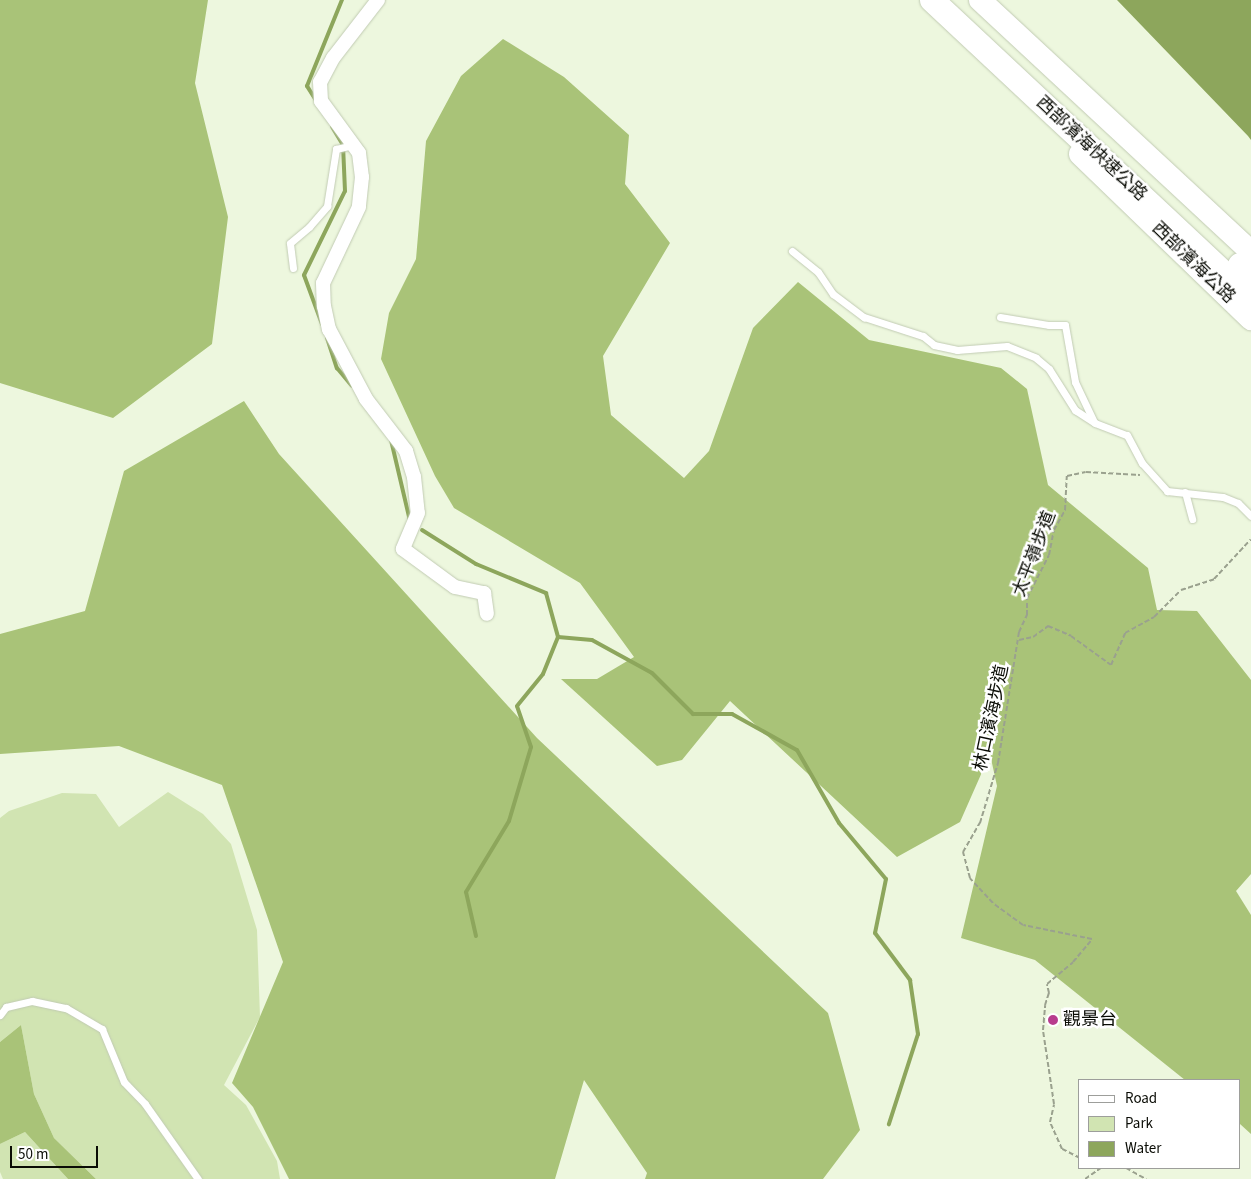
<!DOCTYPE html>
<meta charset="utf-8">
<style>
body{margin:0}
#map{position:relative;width:1251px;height:1179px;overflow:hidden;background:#edf7de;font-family:"Source Sans 3","Noto Sans TC",sans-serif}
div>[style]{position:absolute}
.green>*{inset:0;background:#d1e4b2}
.forest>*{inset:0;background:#a9c378}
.water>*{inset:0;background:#8da65c}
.stream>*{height:4px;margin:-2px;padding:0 2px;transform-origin:2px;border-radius:2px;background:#8da65c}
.path>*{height:2px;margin-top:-1px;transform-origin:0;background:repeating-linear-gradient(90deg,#9aa18e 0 5px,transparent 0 7.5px)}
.roads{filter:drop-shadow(0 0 1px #c1cbb3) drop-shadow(0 0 1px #c1cbb3)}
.service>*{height:7px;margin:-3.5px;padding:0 3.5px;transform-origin:3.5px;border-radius:3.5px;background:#fff}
.minor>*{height:14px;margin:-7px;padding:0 7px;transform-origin:7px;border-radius:7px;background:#fff}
.primary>*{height:22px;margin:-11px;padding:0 11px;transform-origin:11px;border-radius:11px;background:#fff}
.trunk>*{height:24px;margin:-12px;padding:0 12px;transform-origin:12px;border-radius:12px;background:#fff}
.dots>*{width:14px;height:14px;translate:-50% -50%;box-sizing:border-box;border:2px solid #fff;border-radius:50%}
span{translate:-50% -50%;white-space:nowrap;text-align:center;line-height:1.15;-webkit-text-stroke:5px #fff;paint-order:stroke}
.street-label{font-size:18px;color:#0a0c05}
.poi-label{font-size:18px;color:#0a0c05}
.left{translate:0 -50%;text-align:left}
.legend{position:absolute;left:1078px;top:1079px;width:162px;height:90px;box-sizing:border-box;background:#fff;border:1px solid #9d9e9b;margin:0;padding:6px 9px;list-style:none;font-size:15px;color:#0a0c05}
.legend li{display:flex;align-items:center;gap:10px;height:25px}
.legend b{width:25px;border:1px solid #9d9e9b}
.scale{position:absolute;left:10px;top:1146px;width:88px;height:22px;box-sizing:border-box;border:2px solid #0a0c05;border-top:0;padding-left:6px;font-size:15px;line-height:18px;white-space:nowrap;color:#0a0c05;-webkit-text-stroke:4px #fff;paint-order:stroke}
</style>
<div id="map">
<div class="green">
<div style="clip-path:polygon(168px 792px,203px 814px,231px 844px,257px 930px,260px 1017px,224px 1085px,246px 1105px,277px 1161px,280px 1179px,96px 1179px,54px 1138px,34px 1094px,21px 1025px,0 1042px,0 818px,9px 811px,62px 793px,96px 794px,119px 827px)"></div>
<div style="clip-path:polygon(25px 1132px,68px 1179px,3px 1179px,0 1172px,0 1144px)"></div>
</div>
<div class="forest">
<div style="clip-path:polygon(0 0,208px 0,195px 83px,228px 217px,212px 344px,113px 418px,0 383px)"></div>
<div style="clip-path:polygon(503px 39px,564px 77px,629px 135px,625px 184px,670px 243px,603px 356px,611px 415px,684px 478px,709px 451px,753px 328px,798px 282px,869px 340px,1001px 368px,1027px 389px,1048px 485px,1148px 568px,1157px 610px,1197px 611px,1251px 680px,1251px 874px,1236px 891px,1251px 915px,1251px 1134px,1240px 1124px,1240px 1080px,1185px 1080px,1035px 960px,961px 938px,997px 786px,990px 754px,960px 822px,897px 857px,730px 701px,682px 760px,657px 766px,561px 679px,597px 679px,634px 657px,580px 583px,454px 508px,435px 476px,381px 359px,389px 313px,416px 259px,426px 141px,461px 76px)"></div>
<div style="clip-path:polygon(244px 401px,279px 454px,537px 738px,828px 1013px,860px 1130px,823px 1179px,645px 1179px,647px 1173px,584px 1080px,555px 1179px,289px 1179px,253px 1107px,232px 1083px,283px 962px,222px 785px,119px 746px,0 754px,0 634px,85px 611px,124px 471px)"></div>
<div style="clip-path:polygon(21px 1025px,34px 1094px,54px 1138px,96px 1179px,68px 1179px,25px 1132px,0 1144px,0 1042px)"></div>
</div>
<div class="water">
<div style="clip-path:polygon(1117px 0,1251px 0,1251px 140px,1248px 136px)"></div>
</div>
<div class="stream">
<div style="left:317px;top:102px;width:19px;rotate:-122deg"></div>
<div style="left:307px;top:86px;width:93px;rotate:-67.9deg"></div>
<div style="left:322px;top:324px;width:52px;rotate:-110.2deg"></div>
<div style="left:304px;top:275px;width:93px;rotate:-64deg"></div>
<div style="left:345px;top:191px;width:46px;rotate:-92.5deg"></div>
<div style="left:343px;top:145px;width:21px;rotate:-121deg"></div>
<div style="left:327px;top:338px;width:32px;rotate:72deg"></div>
<div style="left:337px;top:368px;width:23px;rotate:50deg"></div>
<div style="left:391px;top:440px;width:83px;rotate:76.8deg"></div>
<div style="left:422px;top:530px;width:64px;rotate:32.2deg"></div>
<div style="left:476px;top:564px;width:76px;rotate:22.5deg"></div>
<div style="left:546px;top:593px;width:46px;rotate:74.7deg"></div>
<div style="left:558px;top:637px;width:34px;rotate:5deg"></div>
<div style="left:592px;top:640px;width:68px;rotate:28.8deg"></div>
<div style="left:652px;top:673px;width:58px;rotate:45deg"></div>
<div style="left:693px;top:714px;width:39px"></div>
<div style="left:732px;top:714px;width:74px;rotate:29deg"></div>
<div style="left:797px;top:750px;width:84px;rotate:60.1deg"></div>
<div style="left:839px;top:823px;width:73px;rotate:50deg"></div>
<div style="left:886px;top:879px;width:55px;rotate:101.5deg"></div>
<div style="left:875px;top:933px;width:59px;rotate:53.3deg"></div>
<div style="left:910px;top:980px;width:55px;rotate:81.6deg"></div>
<div style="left:918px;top:1034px;width:95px;rotate:107.9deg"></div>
<div style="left:476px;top:936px;width:45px;rotate:-102.8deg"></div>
<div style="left:466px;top:892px;width:83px;rotate:-58.8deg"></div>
<div style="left:509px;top:821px;width:77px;rotate:-73.4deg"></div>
<div style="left:531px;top:747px;width:43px;rotate:-108.9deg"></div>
<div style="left:517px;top:706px;width:41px;rotate:-50.9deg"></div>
<div style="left:543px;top:674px;width:40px;rotate:-68deg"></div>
</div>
<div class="path">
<div style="left:1019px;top:640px;width:14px;rotate:-12deg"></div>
<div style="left:1033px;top:637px;width:19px;rotate:-36deg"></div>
<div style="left:1048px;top:626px;width:25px;rotate:23deg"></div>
<div style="left:1071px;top:636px;width:49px;rotate:35.9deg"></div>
<div style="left:1111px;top:665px;width:35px;rotate:-66deg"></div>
<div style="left:1125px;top:633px;width:33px;rotate:-29deg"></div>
<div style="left:1154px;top:617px;width:38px;rotate:-45deg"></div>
<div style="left:1181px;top:590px;width:35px;rotate:-18deg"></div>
<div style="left:1214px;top:579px;width:54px;rotate:-47.2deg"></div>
<div style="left:1080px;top:1158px;width:20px;rotate:-153deg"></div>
<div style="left:1062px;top:1149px;width:30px;rotate:-114deg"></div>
<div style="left:1050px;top:1122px;width:18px;rotate:-77deg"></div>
<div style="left:1054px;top:1104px;width:75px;rotate:-98.5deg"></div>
<div style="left:1043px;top:1030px;width:25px;rotate:-85deg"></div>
<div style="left:1045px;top:1005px;width:13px;rotate:-72deg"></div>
<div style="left:1049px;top:993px;width:9px;rotate:-103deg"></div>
<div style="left:1047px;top:984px;width:34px;rotate:-40deg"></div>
<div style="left:1073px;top:962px;width:30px;rotate:-50deg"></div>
<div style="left:1092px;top:939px;width:70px;rotate:-168.5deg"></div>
<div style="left:1023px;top:925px;width:37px;rotate:-144deg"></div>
<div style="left:993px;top:903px;width:34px;rotate:-133deg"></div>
<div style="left:970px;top:878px;width:27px;rotate:-105deg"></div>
<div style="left:963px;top:852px;width:34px;rotate:-60deg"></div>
<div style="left:980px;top:823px;width:63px;rotate:-73.3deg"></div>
<div style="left:998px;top:763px;width:133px;rotate:-80.9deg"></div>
<div style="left:1019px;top:632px;width:19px;rotate:-65deg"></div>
<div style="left:1027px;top:615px;width:17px;rotate:-90deg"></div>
<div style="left:1027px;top:598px;width:48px;rotate:-62.9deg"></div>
<div style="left:1049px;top:555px;width:25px;rotate:-79deg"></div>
<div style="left:1054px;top:530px;width:23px;rotate:-61deg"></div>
<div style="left:1065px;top:510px;width:34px;rotate:-87deg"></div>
<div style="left:1067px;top:476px;width:19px;rotate:-12deg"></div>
<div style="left:1086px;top:472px;width:54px;rotate:3.2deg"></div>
<div style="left:1126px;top:1168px;width:23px;rotate:29deg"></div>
<div style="left:1085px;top:1179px;width:19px;rotate:-35deg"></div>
</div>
<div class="roads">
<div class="service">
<div style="left:792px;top:251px;width:33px;rotate:39deg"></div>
<div style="left:818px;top:272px;width:27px;rotate:56deg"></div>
<div style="left:833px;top:294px;width:39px;rotate:37deg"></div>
<div style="left:864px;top:317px;width:62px;rotate:17.9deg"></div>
<div style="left:923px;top:336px;width:14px;rotate:39deg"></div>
<div style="left:934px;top:345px;width:24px;rotate:12deg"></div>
<div style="left:957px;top:350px;width:50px;rotate:-4.6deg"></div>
<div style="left:1007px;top:346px;width:31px;rotate:22deg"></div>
<div style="left:1036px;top:358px;width:17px;rotate:40deg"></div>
<div style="left:1049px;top:369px;width:49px;rotate:57.6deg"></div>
<div style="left:1075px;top:410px;width:24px;rotate:33deg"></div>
<div style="left:1095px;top:423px;width:34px;rotate:21deg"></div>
<div style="left:1127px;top:435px;width:32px;rotate:62deg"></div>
<div style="left:1142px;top:463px;width:38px;rotate:48deg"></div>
<div style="left:1167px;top:491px;width:56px;rotate:6.1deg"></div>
<div style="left:1223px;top:497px;width:16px;rotate:22deg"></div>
<div style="left:1238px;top:503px;width:18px;rotate:45deg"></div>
<div style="left:293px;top:268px;width:25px;rotate:-97deg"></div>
<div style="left:290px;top:243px;width:25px;rotate:-40deg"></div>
<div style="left:309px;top:227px;width:28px;rotate:-49deg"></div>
<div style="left:327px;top:206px;width:58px;rotate:-81deg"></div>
<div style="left:336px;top:149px;width:18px;rotate:-13deg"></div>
<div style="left:1000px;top:317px;width:50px;rotate:9.3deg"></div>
<div style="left:1049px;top:325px;width:16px"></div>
<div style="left:1065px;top:325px;width:58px;rotate:80deg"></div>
<div style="left:1075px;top:382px;width:44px;rotate:64.6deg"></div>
<div style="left:1185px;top:492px;width:28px;rotate:75deg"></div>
<div style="left:0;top:1015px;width:10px;rotate:-53deg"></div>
<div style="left:6px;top:1007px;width:27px;rotate:-13deg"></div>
<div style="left:32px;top:1001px;width:35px;rotate:12deg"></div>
<div style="left:66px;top:1008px;width:42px;rotate:30.3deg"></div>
<div style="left:102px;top:1029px;width:57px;rotate:67.5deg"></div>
<div style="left:124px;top:1082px;width:30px;rotate:46deg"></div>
<div style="left:145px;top:1104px;width:92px;rotate:54.8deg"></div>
</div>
<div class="minor">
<div style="left:378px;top:0;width:73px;rotate:127.8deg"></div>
<div style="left:333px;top:58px;width:27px;rotate:118deg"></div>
<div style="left:320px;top:82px;width:19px;rotate:87deg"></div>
<div style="left:321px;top:101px;width:64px;rotate:53.8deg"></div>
<div style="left:359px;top:153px;width:24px;rotate:83deg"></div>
<div style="left:362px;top:177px;width:30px;rotate:96deg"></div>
<div style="left:359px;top:207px;width:84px;rotate:115.3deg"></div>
<div style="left:323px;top:283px;width:23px;rotate:88deg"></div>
<div style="left:324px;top:306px;width:24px;rotate:78deg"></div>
<div style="left:329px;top:329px;width:79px;rotate:62.1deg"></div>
<div style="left:366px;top:399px;width:66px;rotate:52.4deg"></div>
<div style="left:406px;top:451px;width:27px;rotate:73deg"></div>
<div style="left:414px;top:477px;width:36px;rotate:84deg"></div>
<div style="left:418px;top:513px;width:39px;rotate:113deg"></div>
<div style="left:403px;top:549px;width:64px;rotate:36.2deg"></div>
<div style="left:455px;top:587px;width:30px;rotate:12deg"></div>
<div style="left:484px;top:593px;width:21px;rotate:82deg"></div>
</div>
<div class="primary">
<div style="left:980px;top:0;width:370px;rotate:42.9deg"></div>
<div style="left:1080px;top:154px;width:238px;rotate:44deg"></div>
</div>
<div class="trunk">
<div style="left:932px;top:0;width:437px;rotate:43.1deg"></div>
<div style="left:1240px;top:265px;width:14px;rotate:36deg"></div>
</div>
</div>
<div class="dots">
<div style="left:1053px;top:1020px;background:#b83c8d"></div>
</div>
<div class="street-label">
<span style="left:1091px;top:149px;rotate:43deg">西部濱海快速公路</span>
<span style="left:1193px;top:263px;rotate:44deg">西部濱海公路</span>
<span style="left:1035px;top:554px;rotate:-69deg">太平嶺步道</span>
<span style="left:992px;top:718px;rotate:-78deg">林口濱海步道</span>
</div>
<div class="poi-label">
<span class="left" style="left:1063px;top:1020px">觀景台</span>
</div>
<ul class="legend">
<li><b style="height:6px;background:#fff"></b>Road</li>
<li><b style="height:14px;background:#d1e4b2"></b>Park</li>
<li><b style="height:14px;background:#8da65c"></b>Water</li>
</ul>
<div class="scale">50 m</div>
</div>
